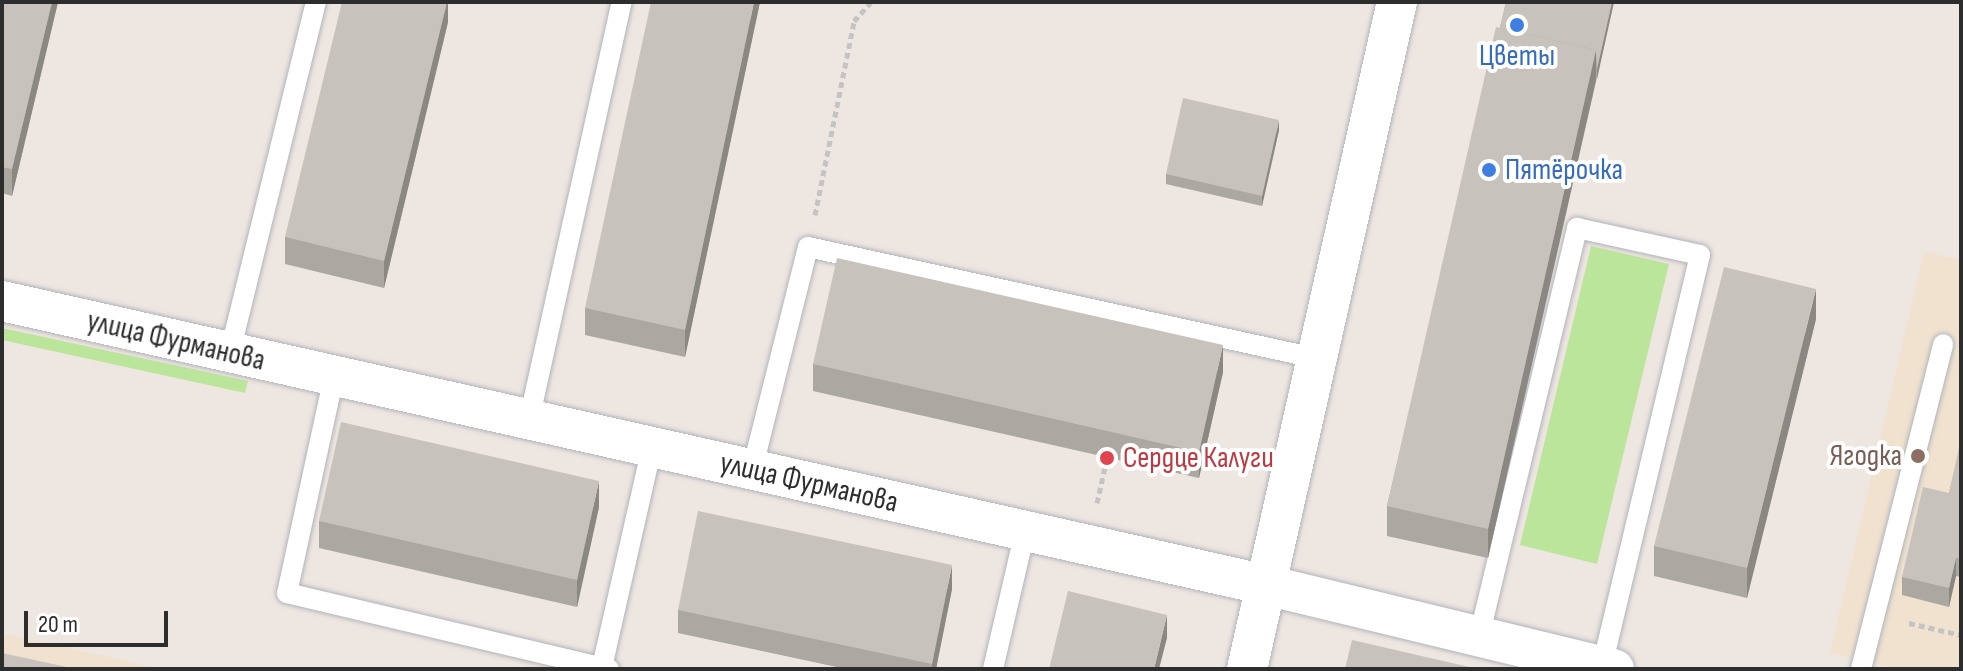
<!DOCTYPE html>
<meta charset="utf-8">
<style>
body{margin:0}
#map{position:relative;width:1963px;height:671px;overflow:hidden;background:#eee6e0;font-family:"Sofia Sans Condensed",sans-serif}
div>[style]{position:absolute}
.education>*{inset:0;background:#f0e2cf}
.green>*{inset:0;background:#bce59c}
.path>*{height:5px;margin-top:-2.5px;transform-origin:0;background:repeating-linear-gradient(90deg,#c4c4c4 0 6px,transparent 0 10px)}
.roads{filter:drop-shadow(0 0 2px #b0b4bd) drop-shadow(0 0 2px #b0b4bd)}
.lane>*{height:20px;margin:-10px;padding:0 10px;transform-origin:10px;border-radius:10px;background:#fff}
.street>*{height:40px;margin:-20px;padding:0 20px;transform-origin:20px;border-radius:20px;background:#fff}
.wall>*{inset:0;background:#aba7a1}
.shaded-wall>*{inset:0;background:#8b8883}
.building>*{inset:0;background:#c7c2bb}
.dots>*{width:22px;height:22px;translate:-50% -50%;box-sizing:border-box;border:4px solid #fff;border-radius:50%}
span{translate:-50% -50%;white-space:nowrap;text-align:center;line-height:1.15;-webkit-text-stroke:8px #fff;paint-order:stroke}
.shop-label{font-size:30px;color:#366cbe}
.left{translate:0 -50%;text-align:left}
.street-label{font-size:30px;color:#2d2d2d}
.education-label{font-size:30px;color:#785e54}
.right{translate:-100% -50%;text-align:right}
.health-label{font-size:30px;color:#be3a42}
.frame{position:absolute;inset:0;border:4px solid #2d2d2d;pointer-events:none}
.scale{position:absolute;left:24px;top:611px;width:144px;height:36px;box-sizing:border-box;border:4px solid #2d2d2d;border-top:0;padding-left:10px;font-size:24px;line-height:28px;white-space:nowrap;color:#2d2d2d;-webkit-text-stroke:6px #fff;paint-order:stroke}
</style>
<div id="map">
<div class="education">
<div style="clip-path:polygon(1924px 251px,1961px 260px,1961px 669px,1897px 669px,1830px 653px)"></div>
<div style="clip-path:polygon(2px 633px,161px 669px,2px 669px)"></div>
</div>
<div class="green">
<div style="clip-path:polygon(1591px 246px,1669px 264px,1597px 564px,1520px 545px)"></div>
<div style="clip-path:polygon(2px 328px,248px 381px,245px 393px,2px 340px)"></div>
</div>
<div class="path">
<div style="left:815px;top:215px;width:198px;rotate:-78.6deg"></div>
<div style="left:854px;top:21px;width:25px;rotate:-48deg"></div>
<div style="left:1097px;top:503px;width:46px;rotate:-77.5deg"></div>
<div style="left:1909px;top:623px;width:53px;rotate:13deg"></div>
</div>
<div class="roads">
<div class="lane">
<div style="left:230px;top:352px;width:360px;rotate:-76.2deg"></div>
<div style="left:334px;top:376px;width:222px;rotate:102.2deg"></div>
<div style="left:287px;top:593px;width:331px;rotate:13.3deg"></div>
<div style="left:529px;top:420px;width:428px;rotate:-77.5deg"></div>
<div style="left:752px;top:470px;width:230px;rotate:-75.9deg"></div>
<div style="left:808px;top:247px;width:519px;rotate:12.35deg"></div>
<div style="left:1479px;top:637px;width:421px;rotate:-76.5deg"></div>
<div style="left:1577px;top:228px;width:126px;rotate:12.4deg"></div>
<div style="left:1700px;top:255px;width:423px;rotate:103.4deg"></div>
<div style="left:602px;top:667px;width:226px;rotate:-77.2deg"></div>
<div style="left:993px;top:669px;width:142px;rotate:-76.9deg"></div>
<div style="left:1861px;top:669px;width:335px;rotate:-75.8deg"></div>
</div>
<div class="street">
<div style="left:2px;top:301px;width:1296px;rotate:12.66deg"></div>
<div style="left:1266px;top:585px;width:358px;rotate:13.6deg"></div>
<div style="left:1247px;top:669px;width:684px;rotate:-77.33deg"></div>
</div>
</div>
<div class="wall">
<div style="clip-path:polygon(2px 2px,58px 2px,12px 196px,2px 193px)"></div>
<div style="clip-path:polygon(448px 2px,448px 22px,384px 288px,285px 264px,285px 237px)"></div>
<div style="clip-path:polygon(760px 2px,685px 357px,585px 335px,585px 308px)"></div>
<div style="clip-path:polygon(1506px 2px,1614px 2px,1488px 558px,1387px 536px,1387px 506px)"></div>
<div style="clip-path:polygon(1279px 130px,1262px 206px,1166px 184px,1166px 174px)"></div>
<div style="clip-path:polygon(1816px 319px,1747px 598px,1654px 576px,1654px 546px)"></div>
<div style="clip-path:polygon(813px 364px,1223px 372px,1199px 478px,813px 391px)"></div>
<div style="clip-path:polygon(1961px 444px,1961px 577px,1956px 576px,1949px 607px,1902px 595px,1902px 577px,1949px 493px)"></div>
<div style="clip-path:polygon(599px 507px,577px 607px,319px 548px,319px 521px)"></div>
<div style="clip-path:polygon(952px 589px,936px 669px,846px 669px,678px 633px,678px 610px)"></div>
</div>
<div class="shaded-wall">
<div style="clip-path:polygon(52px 2px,58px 2px,12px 196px,12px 169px)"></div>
<div style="clip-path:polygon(447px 2px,448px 2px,448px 22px,384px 288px,384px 261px)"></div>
<div style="clip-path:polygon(754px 2px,760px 2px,685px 357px,685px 330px)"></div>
<div style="clip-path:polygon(1612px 2px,1614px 2px,1597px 79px,1597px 69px)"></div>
<div style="clip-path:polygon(1596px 50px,1596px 80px,1488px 558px,1488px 529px)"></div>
<div style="clip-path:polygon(1279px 120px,1279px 130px,1262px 206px,1262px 196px)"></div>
<div style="clip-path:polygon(1816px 289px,1816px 319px,1747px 598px,1747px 568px)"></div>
<div style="clip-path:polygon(1223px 345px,1223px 372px,1199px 478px,1199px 452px)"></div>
<div style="clip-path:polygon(599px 481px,599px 507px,577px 607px,577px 580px)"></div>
<div style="clip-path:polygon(1956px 558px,1956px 576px,1949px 607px,1949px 588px)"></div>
<div style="clip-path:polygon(952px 565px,952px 589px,936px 669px,932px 669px,932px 664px)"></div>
<div style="clip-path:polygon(1167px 615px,1167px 638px,1159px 669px,1154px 669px)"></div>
</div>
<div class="building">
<div style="clip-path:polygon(2px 2px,52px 2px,12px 169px,2px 167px)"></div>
<div style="clip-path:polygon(342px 2px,447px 2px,384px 261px,285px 237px)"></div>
<div style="clip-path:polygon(651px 2px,754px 2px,685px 330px,585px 308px)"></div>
<div style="clip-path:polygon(1506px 2px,1612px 2px,1597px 69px,1596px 50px,1500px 28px)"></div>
<div style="clip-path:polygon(1496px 27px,1596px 50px,1488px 529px,1387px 506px)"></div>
<div style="clip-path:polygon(1183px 98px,1279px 120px,1262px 196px,1166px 174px)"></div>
<div style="clip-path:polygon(837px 258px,1223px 345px,1199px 452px,813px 364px)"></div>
<div style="clip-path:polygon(1724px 267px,1816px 289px,1747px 568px,1654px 546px)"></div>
<div style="clip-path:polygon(341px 422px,599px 481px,577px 580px,319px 521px)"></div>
<div style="clip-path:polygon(1960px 443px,1961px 444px,1961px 559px,1956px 558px,1949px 588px,1902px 577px,1923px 487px,1949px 493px)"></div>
<div style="clip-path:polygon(698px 511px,952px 565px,932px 664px,678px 610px)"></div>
<div style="clip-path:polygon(1068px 591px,1167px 615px,1154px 669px,1049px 669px)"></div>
<div style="clip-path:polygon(1352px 640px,1478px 669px,1345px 669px)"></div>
<div style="clip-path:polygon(2px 653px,76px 669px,2px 669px)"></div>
</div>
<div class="dots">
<div style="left:1517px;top:25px;background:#3f7fe0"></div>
<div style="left:1489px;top:170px;background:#3f7fe0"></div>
<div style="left:1918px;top:456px;background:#8d6e63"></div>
<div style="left:1107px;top:458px;background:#e0444e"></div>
</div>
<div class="shop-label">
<span style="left:1517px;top:56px">Цветы</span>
<span class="left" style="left:1505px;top:170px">Пятёрочка</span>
</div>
<div class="street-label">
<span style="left:176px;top:341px;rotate:13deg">улица Фурманова</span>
<span style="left:809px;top:483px;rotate:13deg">улица Фурманова</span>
</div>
<div class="education-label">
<span class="right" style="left:1902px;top:456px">Ягодка</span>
</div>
<div class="health-label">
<span class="left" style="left:1123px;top:458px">Сердце Калуги</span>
</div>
<div class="frame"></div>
<div class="scale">20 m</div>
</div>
